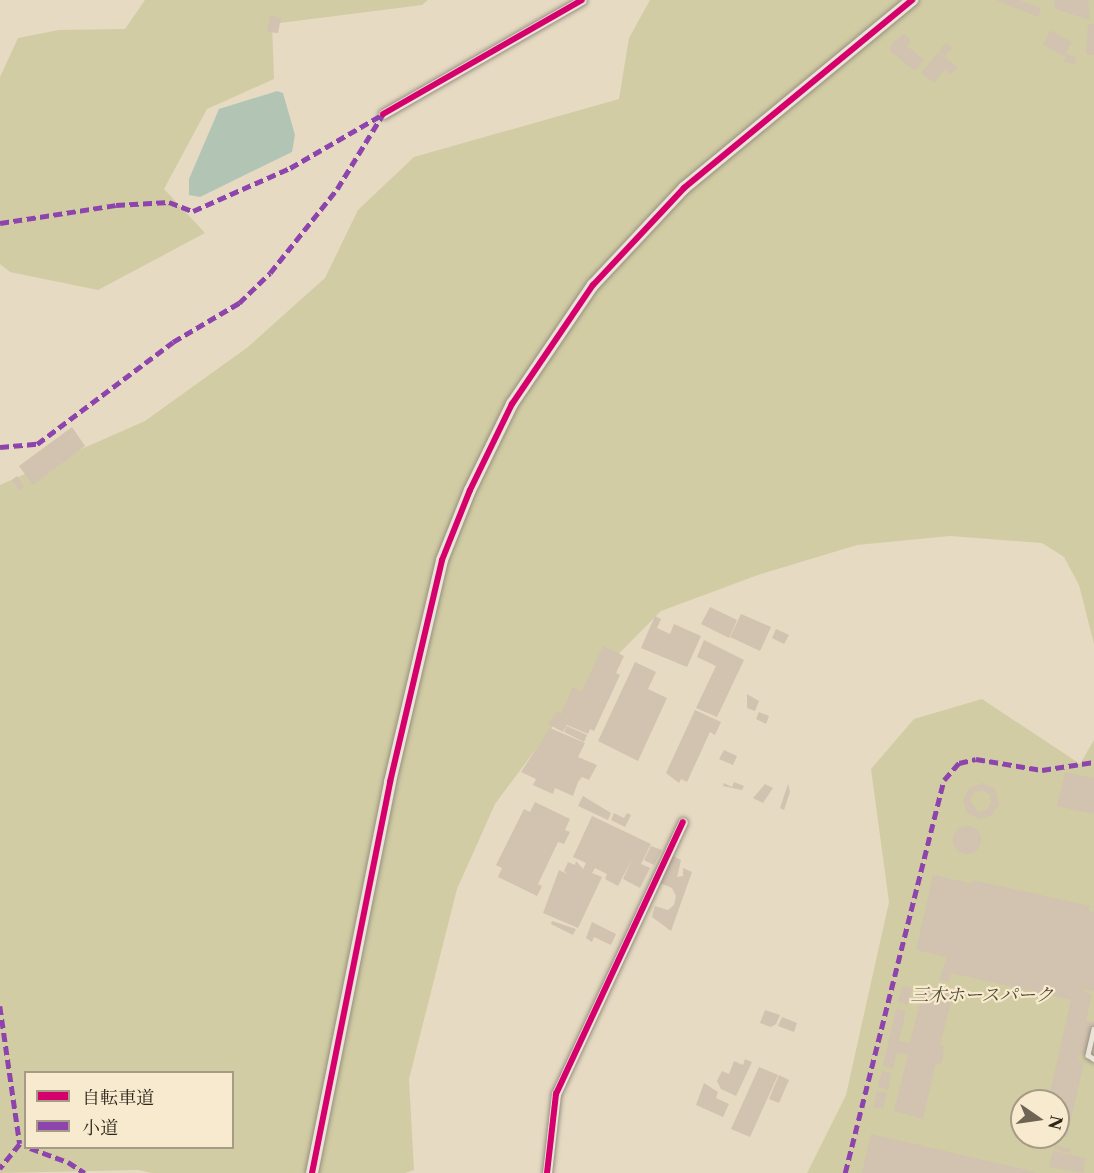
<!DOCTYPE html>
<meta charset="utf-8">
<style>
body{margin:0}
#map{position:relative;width:1094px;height:1173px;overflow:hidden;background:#e6dac2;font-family:"Libre Caslon Text","Noto Serif JP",serif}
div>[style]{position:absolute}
.green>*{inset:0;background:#d1cca3}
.water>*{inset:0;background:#b2c5b5}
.building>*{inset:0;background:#d2c2b0}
.round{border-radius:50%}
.roads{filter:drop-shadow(0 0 2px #968f80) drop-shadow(0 0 2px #968f80)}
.service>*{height:4.5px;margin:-2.25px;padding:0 2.25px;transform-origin:2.25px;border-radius:2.25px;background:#e9e3d8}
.minor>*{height:9px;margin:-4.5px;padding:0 4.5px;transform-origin:4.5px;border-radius:4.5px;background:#e9e3d8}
.tertiary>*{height:12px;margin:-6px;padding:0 6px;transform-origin:6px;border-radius:6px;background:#e9e3d8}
.quiet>*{height:4.5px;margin-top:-2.25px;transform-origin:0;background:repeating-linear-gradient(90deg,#8e44ad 0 9px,transparent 0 13.5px)}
.cycleway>*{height:6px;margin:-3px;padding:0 3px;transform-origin:3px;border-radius:3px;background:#d6006c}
span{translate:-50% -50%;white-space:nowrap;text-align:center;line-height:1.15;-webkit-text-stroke:4.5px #f8eace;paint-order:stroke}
.park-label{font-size:18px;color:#514c37;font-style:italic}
.legend{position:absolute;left:24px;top:1071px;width:210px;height:78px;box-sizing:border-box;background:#f8eace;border:2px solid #a69b86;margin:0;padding:8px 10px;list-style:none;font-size:18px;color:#2c251b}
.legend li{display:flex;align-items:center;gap:12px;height:30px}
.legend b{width:30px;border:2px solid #a69b86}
.north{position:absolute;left:1010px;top:1089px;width:60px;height:60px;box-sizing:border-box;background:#f8eace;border:2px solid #a69b86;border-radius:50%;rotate:103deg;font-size:16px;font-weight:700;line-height:24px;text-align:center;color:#2c251b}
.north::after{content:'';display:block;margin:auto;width:21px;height:27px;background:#6d6455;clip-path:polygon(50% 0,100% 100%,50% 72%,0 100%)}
</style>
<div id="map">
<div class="green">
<div style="clip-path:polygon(145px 0,428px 0,422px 5px,272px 24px,274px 79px,207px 109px,164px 189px,205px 233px,98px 290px,10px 272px,0 264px,0 77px,18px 38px,59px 30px,125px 29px)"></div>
<div style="clip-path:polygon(evenodd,650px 0,1094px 0,1094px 644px,1079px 585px,1064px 557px,1042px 543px,950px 536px,857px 545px,758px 575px,661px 611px,571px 702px,495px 804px,457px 889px,409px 1079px,414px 1170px,405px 1173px,152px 1173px,138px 1170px,0 1173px,0 485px,145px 421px,248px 347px,325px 278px,358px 210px,414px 157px,619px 99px,629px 38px,650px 0,26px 1072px,232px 1072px,232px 1148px,26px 1148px,26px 1072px)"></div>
<div style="clip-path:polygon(evenodd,982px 699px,1080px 764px,1094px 740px,1094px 1173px,807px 1173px,846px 1095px,889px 902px,871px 769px,914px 719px,982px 699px,1022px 1101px,1058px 1101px,1058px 1137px,1022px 1137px,1022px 1101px)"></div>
</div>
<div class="water">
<div style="clip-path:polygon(277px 91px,283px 93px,295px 135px,292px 152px,200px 197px,189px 195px,189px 179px,219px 109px)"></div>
</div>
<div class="building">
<div style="clip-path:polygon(996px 0,1019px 0,1041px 8px,1038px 17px)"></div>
<div style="clip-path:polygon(1054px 0,1088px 0,1090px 20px,1055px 9px)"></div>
<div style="clip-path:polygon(270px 15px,281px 18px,278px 33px,267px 32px)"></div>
<div style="clip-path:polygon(1088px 24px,1094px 24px,1094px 55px,1086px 54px)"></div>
<div style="clip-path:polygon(1050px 30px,1072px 42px,1064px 56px,1043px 45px)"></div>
<div style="clip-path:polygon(904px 34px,911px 40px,907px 46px,924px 60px,915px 71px,890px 51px,892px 43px)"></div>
<div style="clip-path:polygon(946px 43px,952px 48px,945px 56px,939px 51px)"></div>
<div style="clip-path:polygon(938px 52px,958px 67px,951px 75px,945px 70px,934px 83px,921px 73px)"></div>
<div style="clip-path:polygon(1066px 54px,1076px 57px,1074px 64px,1064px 62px)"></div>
<div style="clip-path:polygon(72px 427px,85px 446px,33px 485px,19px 466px)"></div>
<div style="clip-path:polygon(17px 476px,24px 487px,19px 490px,12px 480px)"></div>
<div style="clip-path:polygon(710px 607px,737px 620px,729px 638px,701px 624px)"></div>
<div style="clip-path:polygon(741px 614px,771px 627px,760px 651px,730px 637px)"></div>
<div style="clip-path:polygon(655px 616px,661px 619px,657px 628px,670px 634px,674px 624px,701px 636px,687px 667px,641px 648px)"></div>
<div style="clip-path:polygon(776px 629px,789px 635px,784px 644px,772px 638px)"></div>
<div style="clip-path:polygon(704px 640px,744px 660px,717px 717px,696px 708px,716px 666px,697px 657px)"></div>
<div style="clip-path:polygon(603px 646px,624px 656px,616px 673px,620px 675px,594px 731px,590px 729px,588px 734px,567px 725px,563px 732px,548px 724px,557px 711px,561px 714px,573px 687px,582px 691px)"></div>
<div style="clip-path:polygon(635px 662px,656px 672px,648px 689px,667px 698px,638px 761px,598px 741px)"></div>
<div style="clip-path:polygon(747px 694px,759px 701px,755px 711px,747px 708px)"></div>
<div style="clip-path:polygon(695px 710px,721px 722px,715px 735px,710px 732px,687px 782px,681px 779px,679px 783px,666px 773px)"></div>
<div style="clip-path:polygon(759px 712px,769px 716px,766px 724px,756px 719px)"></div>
<div style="clip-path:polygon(567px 726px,587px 735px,584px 742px,564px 732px)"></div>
<div style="clip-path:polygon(550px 728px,585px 743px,578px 757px,597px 765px,589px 780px,582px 777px,578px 782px,573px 796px,555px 788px,553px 794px,533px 785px,536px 779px,521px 772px)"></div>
<div style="clip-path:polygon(724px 750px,737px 756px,733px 765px,719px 759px)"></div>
<div style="clip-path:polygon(1065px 772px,1094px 778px,1094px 814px,1057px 806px)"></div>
<div style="clip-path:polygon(734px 782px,744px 786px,742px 790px,723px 786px,724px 783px,732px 787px)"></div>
<div style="clip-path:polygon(evenodd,983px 783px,995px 789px,999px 804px,992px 815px,979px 819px,967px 813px,963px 800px,969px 788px,983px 783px,982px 790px,990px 795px,991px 803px,987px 810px,978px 812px,970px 800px,974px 792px,982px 790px)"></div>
<div style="clip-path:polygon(765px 784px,773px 788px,763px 803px,753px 798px)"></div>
<div style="clip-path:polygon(788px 784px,790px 792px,784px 810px,780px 808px)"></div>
<div style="clip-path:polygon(583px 796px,611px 813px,608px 820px,578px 806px)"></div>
<div style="clip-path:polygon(535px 802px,570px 819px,565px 830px,570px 832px,564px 844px,558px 842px,538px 884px,542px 886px,537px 896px,498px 877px,502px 868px,496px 865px,524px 809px,530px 812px)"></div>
<div style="clip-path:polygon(614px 813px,624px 818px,627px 813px,631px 815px,625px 827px,611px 820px)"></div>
<div style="clip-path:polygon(592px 816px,651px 844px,641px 864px,650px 868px,640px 888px,623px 879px,632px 859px,618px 886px,605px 879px,607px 874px,595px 868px,592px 873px,602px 877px,578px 928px,543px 913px,559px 870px,567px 874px,564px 871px,568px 862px,575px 865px,576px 861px,583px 869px,586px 863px,573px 857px)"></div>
<div class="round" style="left:953px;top:826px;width:28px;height:28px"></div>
<div style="clip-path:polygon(651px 846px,662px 850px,654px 865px,644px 860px)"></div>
<div style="clip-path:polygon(673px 856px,681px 860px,677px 877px,683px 876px,683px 868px,692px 872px,671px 931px,652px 917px,655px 906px,668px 910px,674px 905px,676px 896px,672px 888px,660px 883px)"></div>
<div style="clip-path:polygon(933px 875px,972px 884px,973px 880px,1090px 906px,1089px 911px,1094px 912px,1094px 991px,1084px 989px,1084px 992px,1092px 994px,1086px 1021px,1094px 1022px,1094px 1054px,1080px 1053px,1078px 1060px,1084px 1062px,1067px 1137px,1058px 1135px,1058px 1101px,1048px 1101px,1071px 1000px,951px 973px,949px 982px,939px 980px,947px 957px,916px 950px)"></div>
<div style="clip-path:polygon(552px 921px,576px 929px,573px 935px,551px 924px)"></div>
<div style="clip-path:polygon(592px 922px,616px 934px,611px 945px,594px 937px,592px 942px,586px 938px)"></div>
<div style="clip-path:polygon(902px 986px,912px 988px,908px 1005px,898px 1002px)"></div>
<div style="clip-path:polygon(924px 987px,953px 993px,940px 1045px,944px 1046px,942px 1062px,935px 1066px,923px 1119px,894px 1111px,908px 1055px,897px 1053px,893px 1069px,883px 1066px,896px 1009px,906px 1011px,899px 1041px,910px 1043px)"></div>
<div style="clip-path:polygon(765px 1010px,780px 1015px,776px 1024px,771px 1027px,760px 1023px)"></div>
<div style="clip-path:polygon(782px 1017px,797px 1023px,794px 1032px,778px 1026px)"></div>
<div style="clip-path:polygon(745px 1059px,752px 1062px,736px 1096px,721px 1089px,717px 1081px,722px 1071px,729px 1074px,734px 1061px,743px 1065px)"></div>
<div style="clip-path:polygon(759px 1067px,778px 1075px,750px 1137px,731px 1129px)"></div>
<div style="clip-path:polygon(882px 1071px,891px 1073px,888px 1090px,878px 1087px)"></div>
<div style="clip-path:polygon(779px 1075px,789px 1080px,779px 1103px,769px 1099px)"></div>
<div style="clip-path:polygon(704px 1083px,718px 1092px,716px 1098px,729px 1104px,723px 1117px,696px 1105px)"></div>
<div style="clip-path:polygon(877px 1091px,887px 1093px,883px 1109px,873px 1107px)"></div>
<div style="clip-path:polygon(871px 1134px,1035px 1172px,1035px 1173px,862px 1173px)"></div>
<div style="clip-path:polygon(1055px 1145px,1071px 1149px,1070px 1153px,1054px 1149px)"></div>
<div style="clip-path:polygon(1053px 1151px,1086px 1158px,1083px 1173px,1049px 1167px)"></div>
</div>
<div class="roads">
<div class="service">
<div style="left:1094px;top:1029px;width:27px;rotate:103deg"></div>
<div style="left:1088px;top:1055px;width:7px;rotate:34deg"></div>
</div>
<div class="minor">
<div style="left:383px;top:114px;width:229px;rotate:-29.8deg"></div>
<div style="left:547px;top:1173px;width:80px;rotate:-83.5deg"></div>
<div style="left:556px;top:1094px;width:300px;rotate:-65deg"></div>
</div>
<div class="tertiary">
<div style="left:312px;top:1173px;width:399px;rotate:-78.7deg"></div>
<div style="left:390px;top:782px;width:228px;rotate:-76.8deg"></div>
<div style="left:442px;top:560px;width:75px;rotate:-68.2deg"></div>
<div style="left:470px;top:490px;width:96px;rotate:-64deg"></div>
<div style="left:512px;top:404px;width:144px;rotate:-55.8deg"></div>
<div style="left:593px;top:285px;width:133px;rotate:-46.8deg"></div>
<div style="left:684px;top:188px;width:296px;rotate:-39.5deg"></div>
</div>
</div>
<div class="quiet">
<div style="left:0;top:223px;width:117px;rotate:-8.8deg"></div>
<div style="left:116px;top:205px;width:53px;rotate:-3.2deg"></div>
<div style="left:169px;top:202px;width:26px;rotate:21deg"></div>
<div style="left:193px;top:211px;width:106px;rotate:-23.9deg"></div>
<div style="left:290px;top:168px;width:108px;rotate:-30.1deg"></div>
<div style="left:0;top:447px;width:37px;rotate:-5deg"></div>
<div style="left:37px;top:444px;width:170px;rotate:-36.9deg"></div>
<div style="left:173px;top:342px;width:77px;rotate:-30.6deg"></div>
<div style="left:239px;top:303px;width:43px;rotate:-44.1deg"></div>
<div style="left:270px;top:273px;width:107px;rotate:-51.4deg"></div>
<div style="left:337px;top:189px;width:88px;rotate:-58.5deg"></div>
<div style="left:0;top:1006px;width:139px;rotate:81.8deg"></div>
<div style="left:20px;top:1144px;width:32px;rotate:129deg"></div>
<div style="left:30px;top:1148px;width:40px;rotate:20.2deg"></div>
<div style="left:68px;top:1162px;width:20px;rotate:33deg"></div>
<div style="left:845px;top:1173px;width:405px;rotate:-75.9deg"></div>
<div style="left:944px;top:780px;width:23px;rotate:-49deg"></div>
<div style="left:959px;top:763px;width:17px;rotate:-13deg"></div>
<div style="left:976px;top:759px;width:67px;rotate:9.5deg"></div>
<div style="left:1042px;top:770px;width:53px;rotate:-8.7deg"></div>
</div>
<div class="cycleway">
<div style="left:383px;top:114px;width:229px;rotate:-29.8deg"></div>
<div style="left:312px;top:1173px;width:399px;rotate:-78.7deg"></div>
<div style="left:390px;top:782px;width:228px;rotate:-76.8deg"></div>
<div style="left:442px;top:560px;width:75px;rotate:-68.2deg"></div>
<div style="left:470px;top:490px;width:96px;rotate:-64deg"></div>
<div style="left:512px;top:404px;width:144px;rotate:-55.8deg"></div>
<div style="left:593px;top:285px;width:133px;rotate:-46.8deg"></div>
<div style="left:684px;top:188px;width:296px;rotate:-39.5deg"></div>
<div style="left:547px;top:1173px;width:80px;rotate:-83.5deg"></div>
<div style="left:556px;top:1094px;width:300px;rotate:-65deg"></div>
</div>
<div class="park-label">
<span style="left:982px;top:995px">三木ホースパーク</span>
</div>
<ul class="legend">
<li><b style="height:8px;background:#d6006c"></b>自転車道</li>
<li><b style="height:8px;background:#8e44ad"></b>小道</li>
</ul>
<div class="north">N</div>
</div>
